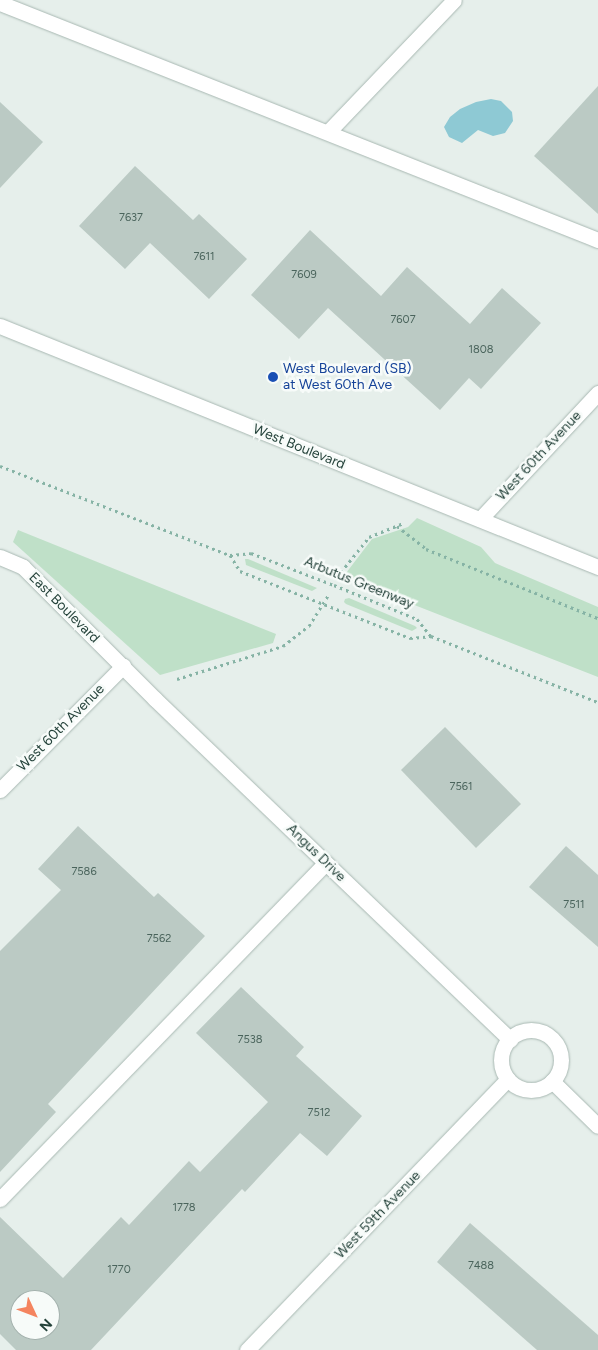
<!DOCTYPE html>
<style>
body{margin:0}
#map{position:relative;width:598px;height:1350px;overflow:hidden;background:#e6efeb;font-family:Figtree,sans-serif}
div>[style]{position:absolute}
.green>*{inset:0;background:#bfe0c8}
.water>*{inset:0;background:#8ec9d4}
.building>*{inset:0;background:#bbcac4}
.path>*{height:3px;margin-top:-1.5px;transform-origin:0;background:repeating-linear-gradient(90deg,#86b3a5 0 2.5px,transparent 0 6.5px)}
.roads{filter:drop-shadow(0 0 1px #a8b8b2) drop-shadow(0 0 1px #a8b8b2)}
.minor>*{height:15px;margin:-7.5px;padding:0 7.5px;transform-origin:7.5px;border-radius:7.5px;background:#fff}
.minor>.ring{margin:-7.5px;padding:0;box-sizing:content-box;background:none;border:15px solid #fff;border-radius:50%}
.dots>*{width:14px;height:14px;translate:-50% -50%;box-sizing:border-box;border:2px solid #f7fbf9;border-radius:50%}
span{translate:-50% -50%;white-space:nowrap;text-align:center;line-height:1.15;-webkit-text-stroke:5px #f7fbf9;paint-order:stroke}
.number-label{font-size:11px;color:#4a645c}
.number-label span{-webkit-text-stroke-width:0}
.transit-label{font-size:14px;color:#164399}
.left{translate:0 -50%;text-align:left}
.street-label{font-size:14px;color:#24423a}
.north{position:absolute;left:10px;top:1290px;width:50px;height:50px;box-sizing:border-box;background:#f7fbf9;border:1px solid #a3b1ad;border-radius:50%;rotate:133deg;font-size:14px;font-weight:700;line-height:20px;text-align:center;color:#24423a}
.north::after{content:'';display:block;margin:auto;width:18px;height:22px;background:#f4845f;clip-path:polygon(50% 0,100% 100%,50% 72%,0 100%)}
</style>
<div id="map">
<div class="green">
<div style="clip-path:polygon(417px 518px,481px 547px,495px 563px,598px 607px,598px 677px,343px 577px,372px 539px,408px 527px)"></div>
<div style="clip-path:polygon(18px 530px,276px 634px,273px 643px,160px 675px,13px 542px)"></div>
<div style="clip-path:polygon(245px 559px,248px 559px,317px 588px,312px 591px,246px 565px)"></div>
<div style="clip-path:polygon(349px 598px,415px 626px,417px 628px,412px 631px,346px 604px,344px 602px,345px 599px)"></div>
</div>
<div class="water">
<div style="clip-path:polygon(491px 99px,501px 101px,512px 112px,513px 121px,505px 133px,493px 136px,478px 130px,462px 143px,449px 137px,444px 127px,450px 117px,460px 109px,476px 102px)"></div>
</div>
<div class="building">
<div style="clip-path:polygon(598px 86px,598px 214px,534px 156px)"></div>
<div style="clip-path:polygon(0 102px,43px 142px,0 188px)"></div>
<div style="clip-path:polygon(135px 166px,193px 220px,199px 214px,247px 259px,209px 299px,150px 243px,125px 269px,79px 226px)"></div>
<div style="clip-path:polygon(310px 230px,381px 296px,407px 267px,470px 324px,502px 288px,541px 323px,481px 389px,469px 378px,440px 410px,328px 308px,299px 339px,251px 295px)"></div>
<div style="clip-path:polygon(445px 727px,521px 804px,476px 848px,401px 770px)"></div>
<div style="clip-path:polygon(78px 826px,154px 897px,158px 893px,205px 936px,48px 1104px,56px 1112px,0 1172px,0 951px,61px 890px,38px 869px)"></div>
<div style="clip-path:polygon(566px 846px,598px 875px,598px 947px,529px 887px)"></div>
<div style="clip-path:polygon(evenodd,241px 987px,304px 1047px,296px 1056px,362px 1116px,327px 1156px,300px 1133px,245px 1192px,242px 1189px,91px 1350px,16px 1350px,0 1334px,0 1217px,63px 1278px,121px 1217px,129px 1225px,189px 1161px,200px 1172px,268px 1102px,196px 1033px,241px 987px,20px 1300px,50px 1300px,50px 1330px,20px 1330px,20px 1300px)"></div>
<div style="clip-path:polygon(470px 1223px,598px 1335px,598px 1350px,537px 1350px,437px 1262px)"></div>
</div>
<div class="path">
<div style="left:0;top:466px;width:247px;rotate:21.2deg"></div>
<div style="left:230px;top:555px;width:21px;rotate:-5deg"></div>
<div style="left:251px;top:553px;width:89px;rotate:21.1deg"></div>
<div style="left:334px;top:585px;width:90px;rotate:22.3deg"></div>
<div style="left:417px;top:619px;width:22px;rotate:51deg"></div>
<div style="left:397px;top:526px;width:37px;rotate:38deg"></div>
<div style="left:426px;top:549px;width:185px;rotate:21.9deg"></div>
<div style="left:230px;top:555px;width:19px;rotate:58deg"></div>
<div style="left:240px;top:571px;width:183px;rotate:21.5deg"></div>
<div style="left:410px;top:638px;width:21px;rotate:-5deg"></div>
<div style="left:431px;top:636px;width:180px;rotate:21.6deg"></div>
<div style="left:337px;top:577px;width:51px;rotate:-51.3deg"></div>
<div style="left:369px;top:537px;width:38px;rotate:-22deg"></div>
<div style="left:177px;top:679px;width:111px;rotate:-17.3deg"></div>
<div style="left:283px;top:646px;width:33px;rotate:-38deg"></div>
<div style="left:309px;top:626px;width:38px;rotate:-58deg"></div>
</div>
<div class="roads">
<div class="minor">
<div style="left:0;top:3px;width:643px;rotate:21.62deg"></div>
<div style="left:328px;top:132px;width:182px;rotate:-46.3deg"></div>
<div style="left:0;top:326px;width:645px;rotate:21.95deg"></div>
<div style="left:480px;top:519px;width:173px;rotate:-46.9deg"></div>
<div style="left:0;top:557px;width:25px;rotate:23deg"></div>
<div style="left:23px;top:567px;width:187px;rotate:45deg"></div>
<div style="left:155px;top:699px;width:492px;rotate:43.8deg"></div>
<div style="left:0;top:790px;width:175px;rotate:-45.2deg"></div>
<div class="ring" style="left:501px;top:1030px;width:45px;height:45px"></div>
<div style="left:552px;top:1081px;width:64px;rotate:44.4deg"></div>
<div style="left:0;top:1199px;width:468px;rotate:-45.9deg"></div>
<div style="left:247px;top:1350px;width:376px;rotate:-46.1deg"></div>
</div>
</div>
<div class="dots">
<div style="left:273px;top:377px;background:#1a4fb4"></div>
</div>
<div class="number-label">
<span style="left:131px;top:218px">7637</span>
<span style="left:204px;top:257px">7611</span>
<span style="left:304px;top:275px">7609</span>
<span style="left:403px;top:320px">7607</span>
<span style="left:481px;top:350px">1808</span>
<span style="left:461px;top:787px">7561</span>
<span style="left:84px;top:872px">7586</span>
<span style="left:574px;top:905px">7511</span>
<span style="left:159px;top:939px">7562</span>
<span style="left:250px;top:1040px">7538</span>
<span style="left:319px;top:1113px">7512</span>
<span style="left:184px;top:1208px">1778</span>
<span style="left:481px;top:1266px">7488</span>
<span style="left:119px;top:1270px">1770</span>
</div>
<div class="transit-label">
<span class="left" style="left:283px;top:377px">West Boulevard (SB)<br>at West 60th Ave</span>
</div>
<div class="street-label">
<span style="left:299px;top:447px;rotate:22deg">West Boulevard</span>
<span style="left:539px;top:456px;rotate:-47deg">West 60th Avenue</span>
<span style="left:359px;top:583px;rotate:22deg">Arbutus Greenway</span>
<span style="left:64px;top:608px;rotate:45deg">East Boulevard</span>
<span style="left:61px;top:728px;rotate:-45deg">West 60th Avenue</span>
<span style="left:316px;top:853px;rotate:44deg">Angus Drive</span>
<span style="left:378px;top:1215px;rotate:-46deg">West 59th Avenue</span>
</div>
<div class="north">N</div>
</div>
